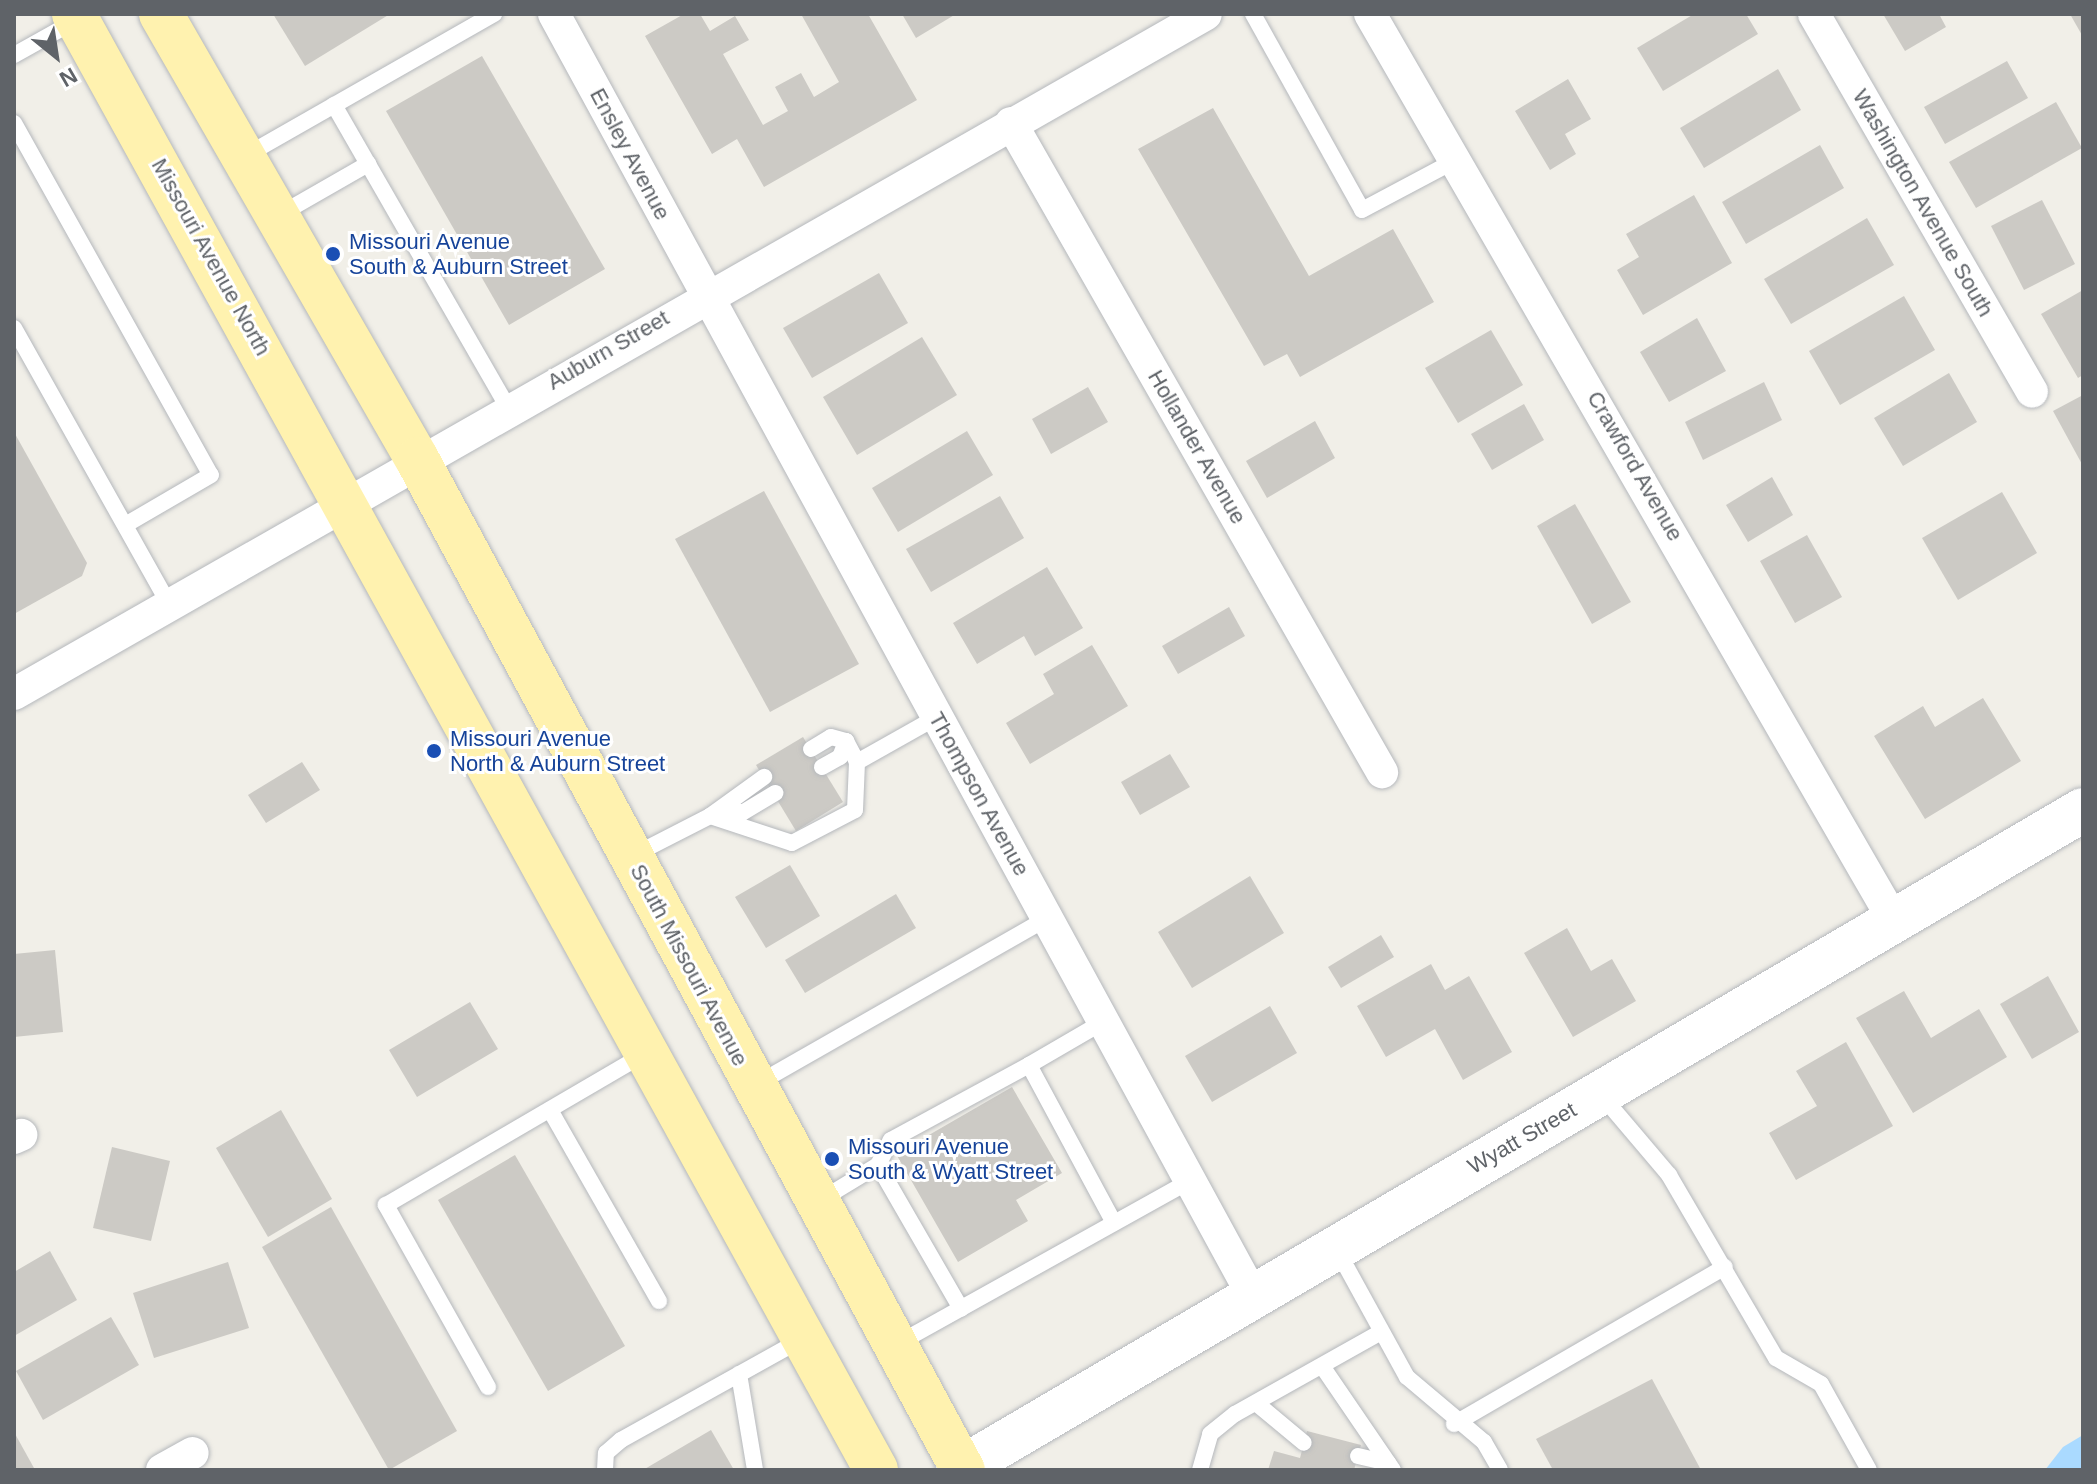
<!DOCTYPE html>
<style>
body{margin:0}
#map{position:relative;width:2097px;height:1484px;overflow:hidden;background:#f1efe8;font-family:Helvetica,sans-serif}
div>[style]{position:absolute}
.water>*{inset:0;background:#aadaff}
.building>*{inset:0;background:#cccac5}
.roads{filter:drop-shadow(0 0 2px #b5b8bc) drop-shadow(0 0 2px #b5b8bc)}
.lane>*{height:16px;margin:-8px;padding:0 8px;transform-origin:8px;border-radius:8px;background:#fff}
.street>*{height:32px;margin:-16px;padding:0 16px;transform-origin:16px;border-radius:16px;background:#fff}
.secondary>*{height:44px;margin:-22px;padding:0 22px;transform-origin:22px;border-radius:22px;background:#fff}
.primary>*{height:44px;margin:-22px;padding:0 22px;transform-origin:22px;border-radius:22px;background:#fff2af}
.dots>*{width:22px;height:22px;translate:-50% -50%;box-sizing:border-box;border:4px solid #fff;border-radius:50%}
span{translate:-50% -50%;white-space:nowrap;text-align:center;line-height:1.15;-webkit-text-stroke:6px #fff;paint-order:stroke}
.street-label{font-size:22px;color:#5f6368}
.transit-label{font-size:22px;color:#164399}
.left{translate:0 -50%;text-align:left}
.frame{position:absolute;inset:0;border:16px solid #5f6368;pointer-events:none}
.north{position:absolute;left:16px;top:16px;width:80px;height:80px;-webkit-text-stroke:6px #fff;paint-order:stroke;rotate:150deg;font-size:22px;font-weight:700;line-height:32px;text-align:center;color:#5f6368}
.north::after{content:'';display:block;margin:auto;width:28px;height:36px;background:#5f6368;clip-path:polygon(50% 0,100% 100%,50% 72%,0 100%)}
</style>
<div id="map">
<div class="water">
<div style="clip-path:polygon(2083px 1435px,2083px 1470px,2045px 1470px,2063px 1447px)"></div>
</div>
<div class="building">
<div style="clip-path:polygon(273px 14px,390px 14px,305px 66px)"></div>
<div style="clip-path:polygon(684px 14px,700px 14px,710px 31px,735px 16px,749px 40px,723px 54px,763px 125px,788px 111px,775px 87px,801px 73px,814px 97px,839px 82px,801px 14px,868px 14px,917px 100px,764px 187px,737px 139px,712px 154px,645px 36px)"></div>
<div style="clip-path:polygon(902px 14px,956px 14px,916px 38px)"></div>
<div style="clip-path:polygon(1694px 14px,1746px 14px,1758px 34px,1663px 91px,1637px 48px)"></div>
<div style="clip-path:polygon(1883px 14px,1939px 14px,1946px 27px,1905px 51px)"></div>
<div style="clip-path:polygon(2070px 14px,2083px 14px,2083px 37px)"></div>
<div style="clip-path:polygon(482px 56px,605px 269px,509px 325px,386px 111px)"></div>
<div style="clip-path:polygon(2007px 61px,2028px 98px,1945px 144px,1924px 107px)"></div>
<div style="clip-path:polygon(1778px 69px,1801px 110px,1704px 168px,1680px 128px)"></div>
<div style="clip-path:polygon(1568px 79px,1591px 119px,1565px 134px,1576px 154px,1550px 170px,1515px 111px)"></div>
<div style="clip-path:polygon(2056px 102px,2082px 148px,1976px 208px,1949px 162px)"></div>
<div style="clip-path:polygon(1213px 108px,1309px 276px,1393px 229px,1434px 302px,1300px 377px,1287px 354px,1264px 366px,1138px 149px)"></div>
<div style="clip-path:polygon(1820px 145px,1844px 188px,1746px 244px,1722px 202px)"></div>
<div style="clip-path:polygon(1694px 195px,1732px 263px,1643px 315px,1617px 270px,1639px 257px,1626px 234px)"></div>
<div style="clip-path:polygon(2042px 200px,2075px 264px,2024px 290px,1991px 226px)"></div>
<div style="clip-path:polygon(1867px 218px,1894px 265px,1791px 324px,1764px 279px)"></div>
<div style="clip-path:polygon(879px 273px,908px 323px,812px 378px,783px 328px)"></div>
<div style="clip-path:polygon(2083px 290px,2083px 375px,2078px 378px,2041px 314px)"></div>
<div style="clip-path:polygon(1904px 296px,1935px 350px,1840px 405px,1809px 351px)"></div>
<div style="clip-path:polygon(1697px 318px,1726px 371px,1669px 402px,1640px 352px)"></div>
<div style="clip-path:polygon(1491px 330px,1523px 385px,1458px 423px,1425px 368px)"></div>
<div style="clip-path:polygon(922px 337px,957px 395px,857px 455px,823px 397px)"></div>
<div style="clip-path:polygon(1949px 373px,1977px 422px,1903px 466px,1874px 418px)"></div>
<div style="clip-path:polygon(1764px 382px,1782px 420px,1703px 460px,1685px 422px)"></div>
<div style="clip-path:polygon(1088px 387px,1108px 422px,1051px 454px,1032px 419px)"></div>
<div style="clip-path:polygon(2083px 395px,2083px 466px,2053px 411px)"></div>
<div style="clip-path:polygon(1524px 404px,1544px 440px,1492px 470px,1471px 434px)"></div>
<div style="clip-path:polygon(1315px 421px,1335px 458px,1267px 498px,1246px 461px)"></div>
<div style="clip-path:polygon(967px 431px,993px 475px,898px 532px,872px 488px)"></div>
<div style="clip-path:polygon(14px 432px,87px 563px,82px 576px,14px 614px)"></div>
<div style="clip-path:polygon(1772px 477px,1793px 515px,1748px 542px,1726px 505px)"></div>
<div style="clip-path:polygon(764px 491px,859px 664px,770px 712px,675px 539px)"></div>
<div style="clip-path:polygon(2002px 492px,2037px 553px,1958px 600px,1922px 538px)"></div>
<div style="clip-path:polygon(1000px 496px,1024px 538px,931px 592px,906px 549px)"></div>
<div style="clip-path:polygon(1575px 504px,1631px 602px,1592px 624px,1537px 526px)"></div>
<div style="clip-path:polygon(1807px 535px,1842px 597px,1795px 623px,1760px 561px)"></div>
<div style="clip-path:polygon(1047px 567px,1083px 628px,1035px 656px,1024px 636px,977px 664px,953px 623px)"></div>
<div style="clip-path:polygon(1229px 607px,1245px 636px,1178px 674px,1162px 646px)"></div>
<div style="clip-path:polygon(1092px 645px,1128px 706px,1030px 764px,1006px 723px,1054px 694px,1043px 674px)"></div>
<div style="clip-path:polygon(1983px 698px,2021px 761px,1925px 819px,1874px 736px,1923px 706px,1935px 727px)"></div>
<div style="clip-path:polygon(803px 737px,843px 802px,796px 831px,756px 765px)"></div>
<div style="clip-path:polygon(1170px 754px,1190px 787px,1140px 815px,1121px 782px)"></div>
<div style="clip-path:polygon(302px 762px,320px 790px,266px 823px,248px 795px)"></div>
<div style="clip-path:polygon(790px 865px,820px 916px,766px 948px,735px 897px)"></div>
<div style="clip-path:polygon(1250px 876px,1284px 933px,1192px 988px,1158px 932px)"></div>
<div style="clip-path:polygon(896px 894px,916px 928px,805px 993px,785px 960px)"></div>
<div style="clip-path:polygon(1567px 928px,1591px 971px,1612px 959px,1636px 1001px,1573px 1037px,1524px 953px)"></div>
<div style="clip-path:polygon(1381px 935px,1394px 957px,1341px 988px,1328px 967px)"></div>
<div style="clip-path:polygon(55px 950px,63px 1032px,14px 1037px,14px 954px)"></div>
<div style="clip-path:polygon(1431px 964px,1445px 990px,1469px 976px,1512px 1052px,1463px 1080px,1435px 1029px,1386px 1057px,1357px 1006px)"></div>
<div style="clip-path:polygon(2048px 976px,2079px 1032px,2032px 1059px,2000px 1004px)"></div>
<div style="clip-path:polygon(1904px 991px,1931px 1038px,1979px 1009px,2007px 1057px,1913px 1113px,1856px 1018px)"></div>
<div style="clip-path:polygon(470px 1002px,498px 1049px,417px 1097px,389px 1050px)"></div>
<div style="clip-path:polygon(1270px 1006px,1297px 1053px,1212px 1102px,1185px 1056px)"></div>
<div style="clip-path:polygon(1846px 1042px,1893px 1126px,1796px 1180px,1769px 1133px,1817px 1106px,1796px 1071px)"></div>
<div style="clip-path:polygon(1012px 1087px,1062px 1173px,1016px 1200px,1028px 1221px,958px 1262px,896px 1154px)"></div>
<div style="clip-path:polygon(281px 1110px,332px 1199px,268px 1237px,216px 1148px)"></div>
<div style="clip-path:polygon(112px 1147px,170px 1161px,151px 1241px,93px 1228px)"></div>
<div style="clip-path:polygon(515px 1155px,625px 1346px,548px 1391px,438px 1200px)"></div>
<div style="clip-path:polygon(331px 1207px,457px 1431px,389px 1470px,262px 1247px)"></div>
<div style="clip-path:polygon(50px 1251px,77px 1300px,14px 1336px,14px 1272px)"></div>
<div style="clip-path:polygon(228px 1262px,249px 1328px,154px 1358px,133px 1293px)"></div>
<div style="clip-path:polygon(111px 1317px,139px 1365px,43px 1420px,16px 1371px)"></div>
<div style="clip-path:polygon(1652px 1379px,1701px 1470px,1553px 1470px,1536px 1439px)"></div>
<div style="clip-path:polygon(711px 1430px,734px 1470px,643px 1470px)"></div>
<div style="clip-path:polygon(1307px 1431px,1361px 1445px,1354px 1470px,1268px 1470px,1274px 1451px,1300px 1458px)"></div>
<div style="clip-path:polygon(14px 1432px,34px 1468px,32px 1470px,14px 1470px)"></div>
</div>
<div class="roads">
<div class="lane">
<div style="left:1253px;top:14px;width:224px;rotate:60.9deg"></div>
<div style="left:1362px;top:210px;width:109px;rotate:-28deg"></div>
<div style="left:14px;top:55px;width:70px;rotate:-29.1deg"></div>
<div style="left:334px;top:105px;width:349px;rotate:60.1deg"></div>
<div style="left:14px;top:123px;width:403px;rotate:60.8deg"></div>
<div style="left:211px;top:475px;width:99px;rotate:149.8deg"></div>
<div style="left:245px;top:156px;width:287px;rotate:-29.7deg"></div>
<div style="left:279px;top:215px;width:103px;rotate:-29.8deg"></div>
<div style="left:14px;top:328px;width:317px;rotate:60.7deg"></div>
<div style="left:811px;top:749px;width:23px;rotate:-31deg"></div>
<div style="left:831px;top:737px;width:16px;rotate:15deg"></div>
<div style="left:846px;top:741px;width:24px;rotate:62deg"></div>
<div style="left:822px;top:767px;width:21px;rotate:-29deg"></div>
<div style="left:840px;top:757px;width:17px;rotate:-69deg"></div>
<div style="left:728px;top:807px;width:15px;rotate:23deg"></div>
<div style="left:742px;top:813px;width:39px;rotate:-31deg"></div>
<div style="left:710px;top:816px;width:67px;rotate:-35.8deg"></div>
<div style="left:632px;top:856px;width:88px;rotate:-27.1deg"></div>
<div style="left:710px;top:816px;width:86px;rotate:18.2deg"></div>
<div style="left:792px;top:843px;width:71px;rotate:-27.6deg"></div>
<div style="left:855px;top:810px;width:48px;rotate:-87.6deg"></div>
<div style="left:857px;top:762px;width:92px;rotate:-29.4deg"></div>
<div style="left:1103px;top:1022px;width:86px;rotate:149.8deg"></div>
<div style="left:1029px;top:1065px;width:179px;rotate:61.7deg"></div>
<div style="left:755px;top:1085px;width:335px;rotate:-29.7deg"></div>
<div style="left:1602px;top:1096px;width:104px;rotate:49.7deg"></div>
<div style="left:1669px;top:1175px;width:212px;rotate:59.7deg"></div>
<div style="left:1776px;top:1358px;width:52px;rotate:30deg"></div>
<div style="left:1821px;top:1384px;width:98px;rotate:60.8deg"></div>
<div style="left:550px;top:1110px;width:220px;rotate:60.3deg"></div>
<div style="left:878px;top:1165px;width:166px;rotate:60deg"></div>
<div style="left:819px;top:1201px;width:69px;rotate:-31.4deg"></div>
<div style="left:878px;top:1165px;width:28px;rotate:-63deg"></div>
<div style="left:891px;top:1140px;width:157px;rotate:-28.5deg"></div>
<div style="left:1336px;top:1248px;width:147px;rotate:61.2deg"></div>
<div style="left:1407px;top:1377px;width:101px;rotate:40.2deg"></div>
<div style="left:1484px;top:1442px;width:32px;rotate:60deg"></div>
<div style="left:897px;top:1344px;width:335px;rotate:-29.1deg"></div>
<div style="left:1322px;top:1366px;width:126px;rotate:55.7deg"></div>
<div style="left:739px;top:1374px;width:97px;rotate:80.5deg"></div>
<div style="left:488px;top:1387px;width:209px;rotate:-119.3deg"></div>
<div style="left:386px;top:1205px;width:298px;rotate:-30.3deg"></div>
<div style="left:1256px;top:1403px;width:62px;rotate:39.8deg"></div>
<div style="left:1454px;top:1424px;width:313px;rotate:-30.1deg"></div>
<div style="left:1358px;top:1456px;width:31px;rotate:13deg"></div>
<div style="left:605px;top:1470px;width:17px;rotate:-87deg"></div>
<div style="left:606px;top:1453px;width:20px;rotate:-41deg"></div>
<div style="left:621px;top:1440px;width:206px;rotate:-29.1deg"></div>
<div style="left:1200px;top:1470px;width:37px;rotate:-74deg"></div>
<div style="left:1210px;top:1434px;width:32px;rotate:-39deg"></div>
<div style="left:1235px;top:1414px;width:167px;rotate:-29.3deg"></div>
</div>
<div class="street">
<div style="left:554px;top:14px;width:1458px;rotate:61.4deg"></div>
<div style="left:1370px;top:14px;width:1047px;rotate:59.98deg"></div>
<div style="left:1814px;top:14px;width:436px;rotate:60deg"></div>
<div style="left:1011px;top:123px;width:748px;rotate:60.25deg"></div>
<div style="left:14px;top:694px;width:1372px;rotate:-29.7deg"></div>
<div style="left:14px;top:1138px;width:8px;rotate:-23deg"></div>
<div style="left:162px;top:1470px;width:35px;rotate:-29deg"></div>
</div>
<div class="secondary">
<div style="left:958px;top:1470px;width:1304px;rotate:-30.4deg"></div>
</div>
<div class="primary">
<div style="left:74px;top:14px;width:1662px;rotate:61.15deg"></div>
<div style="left:161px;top:14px;width:513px;rotate:60.09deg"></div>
<div style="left:417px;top:459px;width:1149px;rotate:61.63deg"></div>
</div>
</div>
<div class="dots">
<div style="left:333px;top:254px;background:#1a4fb4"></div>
<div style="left:434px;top:751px;background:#1a4fb4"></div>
<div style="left:832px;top:1159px;background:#1a4fb4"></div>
</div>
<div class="street-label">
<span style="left:630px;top:154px;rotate:62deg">Ensley Avenue</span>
<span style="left:1923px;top:203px;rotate:60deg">Washington Avenue South</span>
<span style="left:211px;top:257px;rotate:61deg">Missouri Avenue North</span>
<span style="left:608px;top:350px;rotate:-30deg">Auburn Street</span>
<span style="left:1197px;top:447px;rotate:60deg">Hollander Avenue</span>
<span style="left:1635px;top:466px;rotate:60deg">Crawford Avenue</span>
<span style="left:979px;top:794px;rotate:61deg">Thompson Avenue</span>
<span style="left:689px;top:965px;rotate:62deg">South Missouri Avenue</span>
<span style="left:1522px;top:1138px;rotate:-30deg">Wyatt Street</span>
</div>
<div class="transit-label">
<span class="left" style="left:349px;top:254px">Missouri Avenue<br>South &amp; Auburn Street</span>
<span class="left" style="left:450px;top:751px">Missouri Avenue<br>North &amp; Auburn Street</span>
<span class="left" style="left:848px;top:1159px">Missouri Avenue<br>South &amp; Wyatt Street</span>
</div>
<div class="frame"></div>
<div class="north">N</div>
</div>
